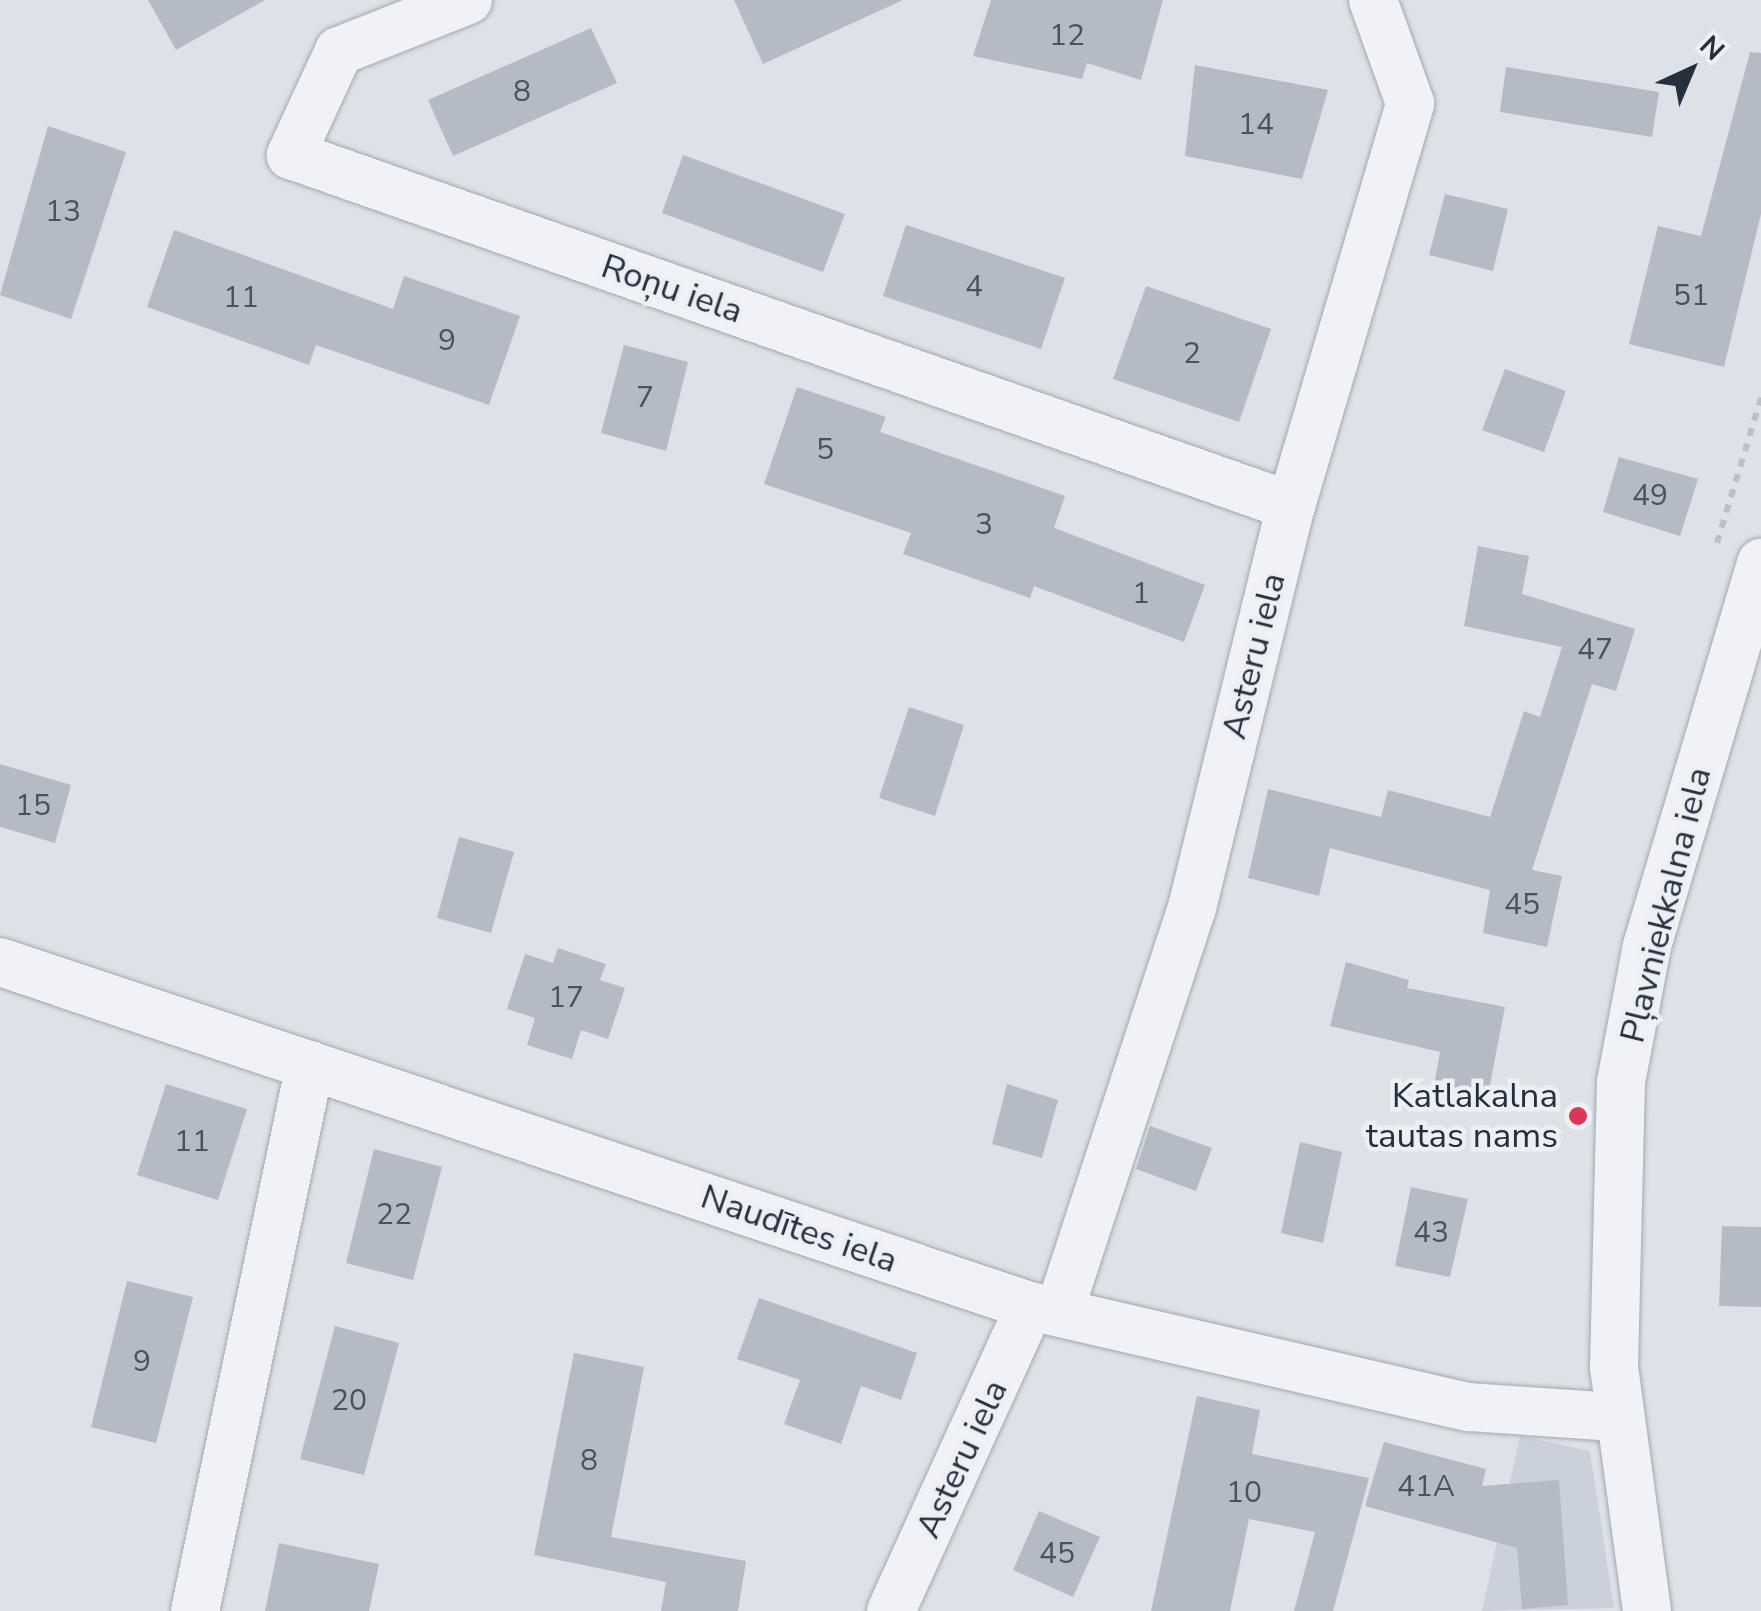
<!DOCTYPE html>
<meta charset="utf-8">
<style>
body{margin:0}
#map{position:relative;width:1761px;height:1611px;overflow:hidden;background:#dde2e8;font-family:"Nunito Sans",sans-serif}
div>[style]{position:absolute}
.built>*{inset:0;background:#cbd1da}
.building>*{inset:0;background:#b4bbc5}
.path>*{height:6px;margin-top:-3px;transform-origin:0;background:repeating-linear-gradient(90deg,#bbc0c6 0 8px,transparent 0 16px)}
.roads{filter:drop-shadow(0 0 2px #a2a9b2) drop-shadow(0 0 2px #a2a9b2)}
.street>*{height:48px;margin:-24px;padding:0 24px;transform-origin:24px;border-radius:24px;background:#f0f2f6}
.dots>*{width:28px;height:28px;translate:-50% -50%;box-sizing:border-box;border:5px solid #ecf0f5;border-radius:50%}
span{translate:-50% -50%;white-space:nowrap;text-align:center;line-height:1.15;-webkit-text-stroke:9px #ecf0f5;paint-order:stroke}
.number-label{font-size:30px;color:#495360}
.number-label span{-webkit-text-stroke-width:0}
.street-label{font-size:35px;color:#25303f}
.poi-label{font-size:35px;color:#25303f}
.right{translate:-100% -50%;text-align:right}
.north{position:absolute;left:1641px;top:20px;width:100px;height:100px;-webkit-text-stroke:8px #ecf0f5;paint-order:stroke;rotate:44deg;font-size:28px;font-weight:700;line-height:40px;text-align:center;color:#25303f}
.north::after{content:'';display:block;margin:auto;width:35px;height:45px;background:#25303f;clip-path:polygon(50% 0,100% 100%,50% 72%,0 100%)}
</style>
<div id="map">
<div class="built">
<div style="clip-path:polygon(1520px 1436px,1590px 1451px,1614px 1608px,1482px 1611px)"></div>
</div>
<div class="building">
<div style="clip-path:polygon(148px 0,265px 0,176px 50px)"></div>
<div style="clip-path:polygon(734px 0,903px 0,763px 64px)"></div>
<div style="clip-path:polygon(991px 0,1163px 0,1141px 80px,1087px 63px,1082px 79px,973px 56px)"></div>
<div style="clip-path:polygon(591px 28px,617px 83px,453px 156px,428px 100px)"></div>
<div style="clip-path:polygon(1750px 52px,1761px 53px,1761px 214px,1724px 367px,1629px 344px,1658px 226px,1701px 236px)"></div>
<div style="clip-path:polygon(1195px 65px,1328px 90px,1302px 179px,1185px 156px)"></div>
<div style="clip-path:polygon(1506px 67px,1659px 92px,1652px 137px,1500px 112px)"></div>
<div style="clip-path:polygon(48px 126px,126px 152px,71px 319px,0 295px)"></div>
<div style="clip-path:polygon(683px 155px,845px 214px,823px 272px,662px 213px)"></div>
<div style="clip-path:polygon(1445px 194px,1508px 209px,1493px 271px,1429px 255px)"></div>
<div style="clip-path:polygon(906px 225px,1065px 278px,1041px 349px,883px 296px)"></div>
<div style="clip-path:polygon(174px 230px,393px 309px,404px 276px,520px 316px,489px 405px,316px 345px,309px 365px,147px 307px)"></div>
<div style="clip-path:polygon(1146px 286px,1271px 329px,1239px 422px,1113px 379px)"></div>
<div style="clip-path:polygon(624px 345px,688px 362px,666px 451px,601px 433px)"></div>
<div style="clip-path:polygon(1505px 369px,1566px 391px,1544px 452px,1482px 430px)"></div>
<div style="clip-path:polygon(797px 387px,886px 417px,880px 432px,1065px 496px,1054px 528px,1205px 585px,1184px 642px,1034px 586px,1030px 598px,903px 554px,911px 533px,764px 484px)"></div>
<div style="clip-path:polygon(1619px 457px,1698px 479px,1680px 536px,1603px 512px)"></div>
<div style="clip-path:polygon(1478px 546px,1529px 556px,1522px 594px,1635px 629px,1616px 691px,1592px 684px,1532px 870px,1562px 876px,1547px 947px,1483px 933px,1490px 890px,1330px 848px,1319px 896px,1248px 878px,1268px 789px,1381px 817px,1388px 790px,1490px 817px,1524px 711px,1540px 717px,1562px 647px,1464px 626px)"></div>
<div style="clip-path:polygon(909px 707px,964px 725px,935px 816px,879px 798px)"></div>
<div style="clip-path:polygon(0 764px,71px 785px,55px 843px,0 827px)"></div>
<div style="clip-path:polygon(459px 837px,514px 852px,491px 933px,437px 918px)"></div>
<div style="clip-path:polygon(558px 948px,606px 964px,600px 980px,625px 988px,608px 1039px,581px 1030px,572px 1059px,527px 1045px,535px 1018px,507px 1009px,525px 954px,553px 963px)"></div>
<div style="clip-path:polygon(1346px 962px,1409px 980px,1407px 988px,1505px 1007px,1487px 1100px,1433px 1091px,1440px 1052px,1330px 1026px)"></div>
<div style="clip-path:polygon(166px 1084px,247px 1109px,218px 1200px,137px 1175px)"></div>
<div style="clip-path:polygon(1007px 1084px,1058px 1100px,1042px 1158px,992px 1144px)"></div>
<div style="clip-path:polygon(1150px 1126px,1212px 1148px,1196px 1191px,1136px 1169px)"></div>
<div style="clip-path:polygon(1300px 1142px,1342px 1152px,1323px 1243px,1281px 1233px)"></div>
<div style="clip-path:polygon(374px 1149px,442px 1167px,413px 1280px,346px 1263px)"></div>
<div style="clip-path:polygon(1411px 1187px,1468px 1199px,1450px 1277px,1395px 1266px)"></div>
<div style="clip-path:polygon(1722px 1226px,1761px 1227px,1761px 1307px,1719px 1306px)"></div>
<div style="clip-path:polygon(127px 1281px,193px 1297px,156px 1443px,91px 1427px)"></div>
<div style="clip-path:polygon(759px 1298px,917px 1353px,901px 1400px,861px 1386px,841px 1444px,784px 1424px,800px 1380px,737px 1359px)"></div>
<div style="clip-path:polygon(335px 1326px,399px 1343px,364px 1475px,300px 1459px)"></div>
<div style="clip-path:polygon(574px 1353px,644px 1367px,611px 1537px,746px 1561px,738px 1611px,661px 1611px,666px 1582px,534px 1555px)"></div>
<div style="clip-path:polygon(1197px 1396px,1260px 1410px,1252px 1454px,1369px 1478px,1333px 1611px,1294px 1611px,1315px 1532px,1249px 1519px,1230px 1611px,1151px 1611px)"></div>
<div style="clip-path:polygon(1384px 1442px,1486px 1469px,1482px 1486px,1559px 1480px,1568px 1605px,1522px 1609px,1517px 1548px,1365px 1506px)"></div>
<div style="clip-path:polygon(1039px 1511px,1100px 1537px,1073px 1597px,1013px 1570px)"></div>
<div style="clip-path:polygon(279px 1543px,379px 1564px,369px 1611px,265px 1611px)"></div>
</div>
<div class="path">
<div style="left:1717px;top:543px;width:152px;rotate:-73.1deg"></div>
</div>
<div class="roads">
<div class="street">
<div style="left:468px;top:0;width:139px;rotate:158.4deg"></div>
<div style="left:339px;top:51px;width:115px;rotate:114.8deg"></div>
<div style="left:291px;top:155px;width:1060px;rotate:19.34deg"></div>
<div style="left:0;top:962px;width:1086px;rotate:18.47deg"></div>
<div style="left:1030px;top:1306px;width:450px;rotate:13deg"></div>
<div style="left:1469px;top:1407px;width:148px;rotate:3.9deg"></div>
<div style="left:1059px;top:1312px;width:425px;rotate:-71.8deg"></div>
<div style="left:1192px;top:908px;width:414px;rotate:-76.2deg"></div>
<div style="left:1291px;top:506px;width:420px;rotate:-73.5deg"></div>
<div style="left:1410px;top:103px;width:109px;rotate:-109.8deg"></div>
<div style="left:195px;top:1611px;width:558px;rotate:-78.11deg"></div>
<div style="left:891px;top:1611px;width:335px;rotate:-65.5deg"></div>
<div style="left:1647px;top:1611px;width:246px;rotate:-97.7deg"></div>
<div style="left:1614px;top:1367px;width:285px;rotate:-88.6deg"></div>
<div style="left:1621px;top:1082px;width:138px;rotate:-79.2deg"></div>
<div style="left:1647px;top:946px;width:400px;rotate:-73.4deg"></div>
</div>
</div>
<div class="dots">
<div style="left:1578px;top:1116px;background:#d73856"></div>
</div>
<div class="number-label">
<span style="left:1067px;top:36px">12</span>
<span style="left:522px;top:92px">8</span>
<span style="left:1256px;top:125px">14</span>
<span style="left:63px;top:212px">13</span>
<span style="left:974px;top:287px">4</span>
<span style="left:1691px;top:296px">51</span>
<span style="left:241px;top:298px">11</span>
<span style="left:447px;top:341px">9</span>
<span style="left:1192px;top:354px">2</span>
<span style="left:645px;top:398px">7</span>
<span style="left:825px;top:450px">5</span>
<span style="left:1650px;top:496px">49</span>
<span style="left:984px;top:525px">3</span>
<span style="left:1141px;top:594px">1</span>
<span style="left:1595px;top:650px">47</span>
<span style="left:33px;top:806px">15</span>
<span style="left:1522px;top:905px">45</span>
<span style="left:566px;top:998px">17</span>
<span style="left:192px;top:1142px">11</span>
<span style="left:394px;top:1215px">22</span>
<span style="left:1431px;top:1233px">43</span>
<span style="left:142px;top:1362px">9</span>
<span style="left:349px;top:1401px">20</span>
<span style="left:589px;top:1461px">8</span>
<span style="left:1426px;top:1487px">41A</span>
<span style="left:1244px;top:1493px">10</span>
<span style="left:1057px;top:1554px">45</span>
</div>
<div class="street-label">
<span style="left:672px;top:289px;rotate:19deg">Roņu iela</span>
<span style="left:1254px;top:656px;rotate:-76deg">Asteru iela</span>
<span style="left:1666px;top:905px;rotate:-76deg">Pļavniekkalna iela</span>
<span style="left:799px;top:1229px;rotate:19deg">Naudītes iela</span>
<span style="left:962px;top:1459px;rotate:-65deg">Asteru iela</span>
</div>
<div class="poi-label">
<span class="right" style="left:1558px;top:1116px">Katlakalna<br>tautas nams</span>
</div>
<div class="north">N</div>
</div>
